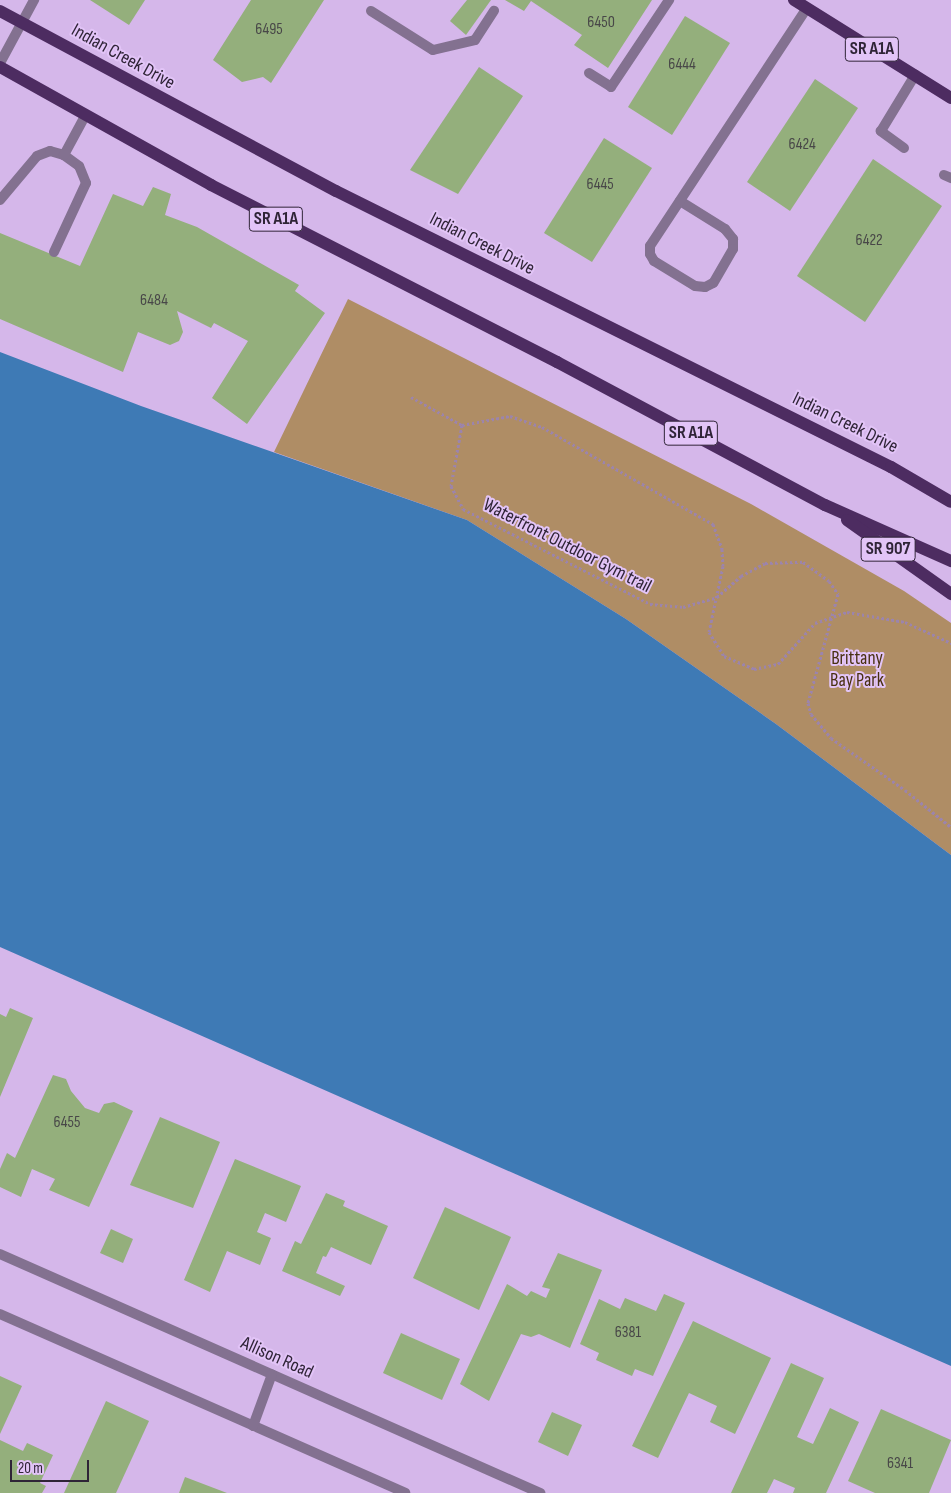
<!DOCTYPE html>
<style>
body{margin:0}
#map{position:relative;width:951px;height:1493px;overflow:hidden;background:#d5b7ea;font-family:"Sofia Sans Condensed",sans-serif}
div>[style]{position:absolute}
.green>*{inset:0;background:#af8d65}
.water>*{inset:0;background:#3e7ab5}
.building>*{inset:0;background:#94af7c}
.path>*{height:3px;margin-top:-1.5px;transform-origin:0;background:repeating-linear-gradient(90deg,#9c84ac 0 2.5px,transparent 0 5px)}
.service>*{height:10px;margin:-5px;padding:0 5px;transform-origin:5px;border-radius:5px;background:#837190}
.minor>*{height:10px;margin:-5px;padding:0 5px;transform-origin:5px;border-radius:5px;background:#837190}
.primary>*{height:12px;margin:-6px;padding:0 6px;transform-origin:6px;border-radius:6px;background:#4d2c61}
span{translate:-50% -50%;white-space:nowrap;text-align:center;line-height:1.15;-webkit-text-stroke:4px #e2c4f7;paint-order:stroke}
.number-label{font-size:16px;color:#484748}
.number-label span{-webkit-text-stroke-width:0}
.shield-label span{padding:1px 4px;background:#e2c4f7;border:1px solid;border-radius:4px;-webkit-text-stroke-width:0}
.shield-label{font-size:18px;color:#2f2437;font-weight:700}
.street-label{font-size:19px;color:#2f2437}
.park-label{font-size:19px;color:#483011}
.scale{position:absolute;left:10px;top:1460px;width:79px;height:22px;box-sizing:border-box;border:2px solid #2f2437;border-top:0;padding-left:6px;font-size:15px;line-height:18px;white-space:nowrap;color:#2f2437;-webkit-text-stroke:4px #e2c4f7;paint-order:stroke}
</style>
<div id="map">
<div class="green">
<div style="clip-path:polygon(348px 299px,751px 504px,904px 591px,951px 623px,951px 855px,776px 724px,626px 619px,467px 520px,274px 452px)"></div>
</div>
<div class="water">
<div style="clip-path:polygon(0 352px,141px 406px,467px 520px,626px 619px,776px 724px,951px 855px,951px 1366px,0 947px)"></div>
</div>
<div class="building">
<div style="clip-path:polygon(90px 0,145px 0,129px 25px)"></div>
<div style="clip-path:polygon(251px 0,324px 0,271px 83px,263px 77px,242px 82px,213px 60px)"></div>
<div style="clip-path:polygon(467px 0,491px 0,466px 35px,450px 21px)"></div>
<div style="clip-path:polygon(505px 0,652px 0,608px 68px,574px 45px,582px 35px,531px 1px,524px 11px)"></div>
<div style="clip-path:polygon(685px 16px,730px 43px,672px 135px,628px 107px)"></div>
<div style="clip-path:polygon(479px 67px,523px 96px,458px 194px,410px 170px)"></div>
<div style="clip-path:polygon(815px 79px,858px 108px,790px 211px,747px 182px)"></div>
<div style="clip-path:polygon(604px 138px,652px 168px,592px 262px,544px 233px)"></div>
<div style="clip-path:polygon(873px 159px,942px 206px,865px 322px,797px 276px)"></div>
<div style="clip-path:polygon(153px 187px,171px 194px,165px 215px,197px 227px,299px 285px,295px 291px,325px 313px,247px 424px,212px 398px,248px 341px,214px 323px,211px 328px,177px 311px,183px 332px,179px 341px,170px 345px,138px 332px,123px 372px,0 319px,0 233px,80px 266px,113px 194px,143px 206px)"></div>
<div style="clip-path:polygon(10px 1008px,33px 1018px,0 1097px,0 1014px,6px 1017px)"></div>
<div style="clip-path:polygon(53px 1075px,66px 1079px,71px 1091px,85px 1108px,99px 1113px,104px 1104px,114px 1102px,133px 1111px,89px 1207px,49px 1190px,55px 1179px,32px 1169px,21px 1197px,0 1187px,0 1169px,7px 1153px,15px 1158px)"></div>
<div style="clip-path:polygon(160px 1117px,220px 1142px,193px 1208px,130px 1185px)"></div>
<div style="clip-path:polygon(235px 1159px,301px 1186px,286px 1222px,265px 1213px,257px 1232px,271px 1238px,260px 1265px,227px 1251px,210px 1292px,184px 1280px)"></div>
<div style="clip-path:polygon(326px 1193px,345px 1201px,343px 1206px,388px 1226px,371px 1265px,331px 1247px,326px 1257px,323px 1256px,316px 1273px,345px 1286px,340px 1296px,282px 1271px,295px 1241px,301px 1244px)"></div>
<div style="clip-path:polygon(445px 1207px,511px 1237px,479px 1310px,413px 1278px)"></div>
<div style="clip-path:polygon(111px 1229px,133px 1239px,123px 1263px,100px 1253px)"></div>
<div style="clip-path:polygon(558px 1253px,602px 1270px,570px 1348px,539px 1334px,531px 1337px,521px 1334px,489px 1401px,460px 1384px,507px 1284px,527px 1296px,531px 1291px,546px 1298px,550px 1289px,542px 1287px)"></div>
<div style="clip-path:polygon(664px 1294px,685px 1303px,653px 1376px,635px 1369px,632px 1376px,596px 1360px,599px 1353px,580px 1344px,599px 1299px,620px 1309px,625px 1298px,656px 1311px)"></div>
<div style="clip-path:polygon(693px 1321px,771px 1358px,735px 1434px,710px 1422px,717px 1406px,689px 1393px,658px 1458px,632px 1446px)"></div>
<div style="clip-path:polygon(401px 1333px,460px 1359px,442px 1400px,383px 1373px)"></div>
<div style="clip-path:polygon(791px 1363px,824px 1378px,797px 1437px,813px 1444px,830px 1408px,859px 1422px,826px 1493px,793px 1493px,795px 1488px,774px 1479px,767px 1493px,731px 1493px)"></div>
<div style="clip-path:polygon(0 1376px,22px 1386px,0 1434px)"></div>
<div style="clip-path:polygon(106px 1401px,149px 1421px,116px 1493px,64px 1493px)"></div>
<div style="clip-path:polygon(881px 1409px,951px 1440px,929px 1493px,875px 1493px,848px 1481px)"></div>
<div style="clip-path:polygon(552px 1412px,582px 1425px,568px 1456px,538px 1442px)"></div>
<div style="clip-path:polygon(0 1440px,23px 1451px,27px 1443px,53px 1455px,40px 1483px,46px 1486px,42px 1493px,0 1493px)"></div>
<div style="clip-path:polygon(185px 1477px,227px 1493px,179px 1493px)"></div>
</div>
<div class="path">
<div style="left:411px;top:397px;width:58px;rotate:28.8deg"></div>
<div style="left:462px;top:425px;width:62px;rotate:100.2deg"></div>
<div style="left:451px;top:486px;width:26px;rotate:62deg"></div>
<div style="left:463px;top:509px;width:210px;rotate:26.9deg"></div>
<div style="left:650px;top:604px;width:33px;rotate:5deg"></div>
<div style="left:683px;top:607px;width:35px;rotate:-16deg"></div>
<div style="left:717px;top:597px;width:32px;rotate:-41deg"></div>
<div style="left:741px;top:576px;width:27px;rotate:-28deg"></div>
<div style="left:765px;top:563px;width:38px;rotate:-2deg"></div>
<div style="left:803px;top:562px;width:32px;rotate:36deg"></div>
<div style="left:829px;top:581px;width:16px;rotate:55deg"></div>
<div style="left:838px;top:594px;width:113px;rotate:105.4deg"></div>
<div style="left:808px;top:703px;width:11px;rotate:75deg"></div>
<div style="left:811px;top:714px;width:31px;rotate:50deg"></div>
<div style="left:831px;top:738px;width:90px;rotate:35.1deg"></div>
<div style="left:905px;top:790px;width:59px;rotate:38.8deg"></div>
<div style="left:462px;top:425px;width:49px;rotate:-10.6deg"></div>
<div style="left:510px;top:416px;width:34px;rotate:19deg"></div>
<div style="left:542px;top:427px;width:197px;rotate:29.6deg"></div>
<div style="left:713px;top:524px;width:27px;rotate:70deg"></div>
<div style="left:722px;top:549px;width:17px;rotate:87deg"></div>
<div style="left:723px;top:566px;width:67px;rotate:102deg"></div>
<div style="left:709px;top:632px;width:28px;rotate:58deg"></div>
<div style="left:724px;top:656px;width:33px;rotate:23deg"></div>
<div style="left:754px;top:669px;width:25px;rotate:-12deg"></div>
<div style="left:778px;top:664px;width:55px;rotate:-47.9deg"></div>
<div style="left:815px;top:623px;width:34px;rotate:-19deg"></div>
<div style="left:847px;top:612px;width:59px;rotate:9.8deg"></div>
<div style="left:905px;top:622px;width:51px;rotate:24.5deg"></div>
</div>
<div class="service">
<div style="left:371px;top:11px;width:73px;rotate:32.2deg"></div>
<div style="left:433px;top:50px;width:43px;rotate:-13.4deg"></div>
<div style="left:475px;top:40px;width:35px;rotate:-57deg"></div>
<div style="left:589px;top:73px;width:26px;rotate:32deg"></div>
<div style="left:611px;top:87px;width:105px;rotate:-56.3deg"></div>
<div style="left:904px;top:148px;width:29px;rotate:-144deg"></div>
<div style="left:881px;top:131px;width:66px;rotate:-58.7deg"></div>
<div style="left:944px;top:175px;width:8px;rotate:23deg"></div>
<div style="left:0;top:200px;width:57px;rotate:-49.9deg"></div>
<div style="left:37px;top:156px;width:14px;rotate:-21deg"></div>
<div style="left:50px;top:151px;width:15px;rotate:16deg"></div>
<div style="left:680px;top:201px;width:53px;rotate:31.9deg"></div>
<div style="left:725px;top:229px;width:13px;rotate:51deg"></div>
<div style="left:733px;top:239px;width:10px;rotate:90deg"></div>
<div style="left:733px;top:249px;width:39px;rotate:120deg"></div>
<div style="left:713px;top:283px;width:9px;rotate:153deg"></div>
<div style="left:705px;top:287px;width:10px;rotate:-174deg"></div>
<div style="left:695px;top:286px;width:48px;rotate:-148.6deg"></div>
<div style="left:654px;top:261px;width:8px;rotate:-120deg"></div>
<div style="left:650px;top:254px;width:8px;rotate:-90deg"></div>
<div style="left:650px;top:246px;width:285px;rotate:-56.6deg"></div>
<div style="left:54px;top:252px;width:76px;rotate:-65.1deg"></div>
<div style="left:86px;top:183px;width:18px;rotate:-112deg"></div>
<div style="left:79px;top:166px;width:19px;rotate:-144deg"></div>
<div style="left:64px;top:155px;width:44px;rotate:-61.7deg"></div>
</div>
<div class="minor">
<div style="left:0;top:63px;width:72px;rotate:-61.6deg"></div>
<div style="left:0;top:1254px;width:591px;rotate:23.87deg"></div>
<div style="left:0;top:1314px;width:443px;rotate:23.8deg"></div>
<div style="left:253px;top:1426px;width:55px;rotate:-69.9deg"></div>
</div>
<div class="primary">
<div style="left:794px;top:0;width:185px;rotate:32deg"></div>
<div style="left:0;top:11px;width:381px;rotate:28.2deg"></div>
<div style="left:336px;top:191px;width:620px;rotate:26.44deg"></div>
<div style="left:891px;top:467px;width:69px;rotate:30.3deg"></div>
<div style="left:0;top:67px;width:242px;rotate:29.2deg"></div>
<div style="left:211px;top:185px;width:389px;rotate:27.1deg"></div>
<div style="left:557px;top:362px;width:304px;rotate:28.1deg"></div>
<div style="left:825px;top:505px;width:138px;rotate:24deg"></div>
<div style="left:847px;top:520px;width:128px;rotate:35.4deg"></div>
</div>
<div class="number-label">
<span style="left:601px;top:23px">6450</span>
<span style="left:269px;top:30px">6495</span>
<span style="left:682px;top:65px">6444</span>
<span style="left:802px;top:145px">6424</span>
<span style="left:600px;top:185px">6445</span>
<span style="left:869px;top:241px">6422</span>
<span style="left:154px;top:301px">6484</span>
<span style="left:67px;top:1123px">6455</span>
<span style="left:628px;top:1333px">6381</span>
<span style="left:900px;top:1464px">6341</span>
</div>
<div class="shield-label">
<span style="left:872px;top:49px">SR A1A</span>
<span style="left:276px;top:219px">SR A1A</span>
<span style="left:691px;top:433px">SR A1A</span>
<span style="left:888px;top:549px">SR 907</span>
</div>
<div class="street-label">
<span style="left:123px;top:57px;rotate:29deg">Indian Creek Drive</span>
<span style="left:482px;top:244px;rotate:27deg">Indian Creek Drive</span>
<span style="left:845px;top:423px;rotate:26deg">Indian Creek Drive</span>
<span style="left:567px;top:546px;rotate:27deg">Waterfront Outdoor Gym trail</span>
<span style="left:277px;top:1358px;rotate:24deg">Allison Road</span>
</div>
<div class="park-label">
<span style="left:857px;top:670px">Brittany<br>Bay Park</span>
</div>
<div class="scale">20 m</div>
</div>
